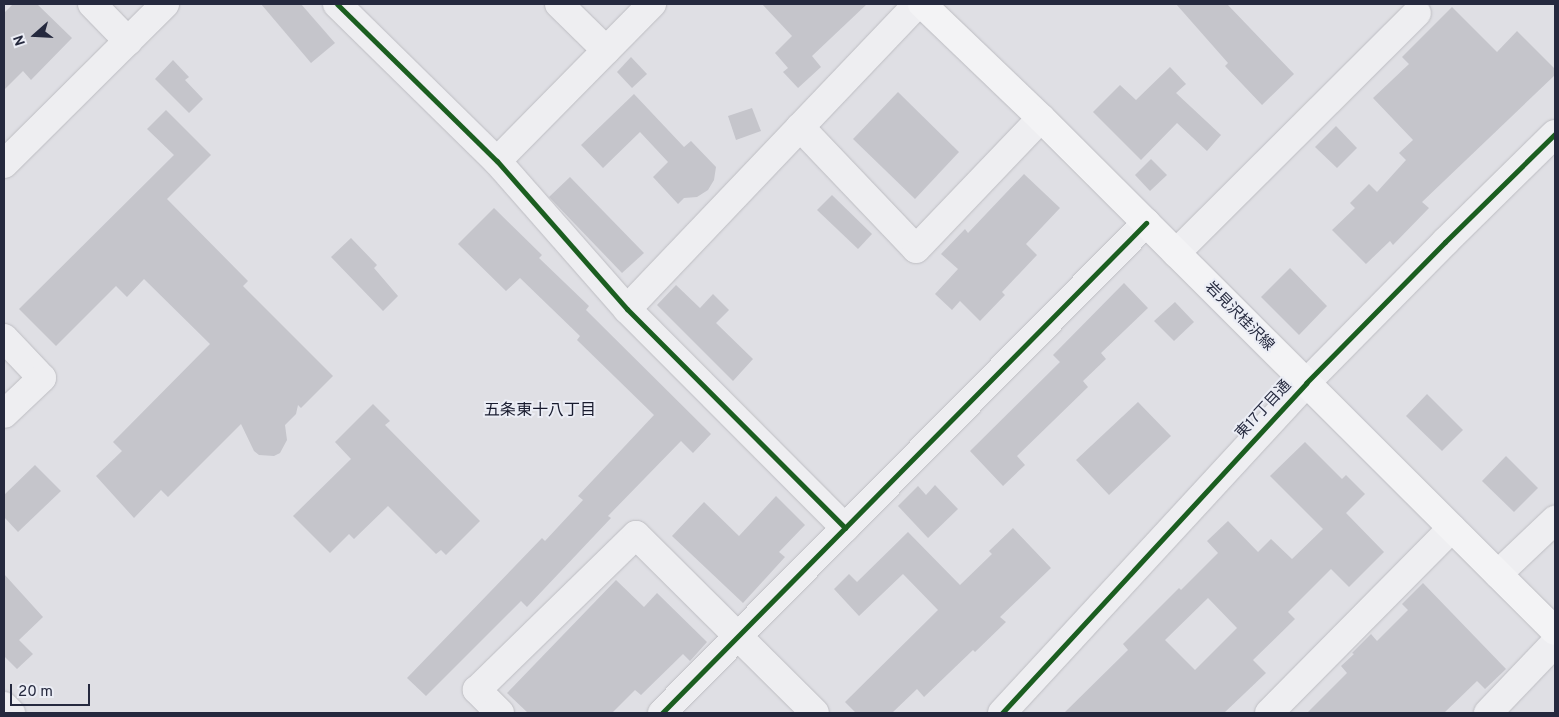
<!DOCTYPE html>
<meta charset="utf-8">
<style>
body{margin:0}
#map{position:relative;width:1559px;height:717px;overflow:hidden;background:#dfdfe4;font-family:Overpass,"Noto Sans JP",sans-serif}
div>[style]{position:absolute}
.building>*{inset:0;background:#c5c5cb}
.roads{filter:drop-shadow(0 0 1px #bdbdc2) drop-shadow(0 0 1px #bdbdc2)}
.minor>*{height:28px;margin:-14px;padding:0 14px;transform-origin:14px;border-radius:14px;background:#eeeef1}
.tertiary>*{height:28px;margin:-14px;padding:0 14px;transform-origin:14px;border-radius:14px;background:#eeeef1}
.secondary>*{height:28px;margin:-14px;padding:0 14px;transform-origin:14px;border-radius:14px;background:#f3f3f5}
.cycleway>*{height:5px;margin:-2.5px;padding:0 2.5px;transform-origin:2.5px;border-radius:2.5px;background:#1b5e20}
span{translate:-50% -50%;white-space:nowrap;text-align:center;line-height:1.15;-webkit-text-stroke:4px #ebedf5;paint-order:stroke}
.street-label{font-size:15px;color:#25293e}
.neighbourhood-label{font-size:16px;color:#181b2e}
.frame{position:absolute;inset:0;border:5px solid #25293e;pointer-events:none}
.north{position:absolute;left:10px;top:10px;width:50px;height:50px;-webkit-text-stroke:4px #ebedf5;paint-order:stroke;rotate:251deg;font-size:14px;font-weight:700;line-height:20px;text-align:center;color:#25293e}
.north::after{content:'';display:block;margin:auto;width:18px;height:22px;background:#25293e;clip-path:polygon(50% 0,100% 100%,50% 72%,0 100%)}
.scale{position:absolute;left:10px;top:684px;width:80px;height:22px;box-sizing:border-box;border:2px solid #25293e;border-top:0;padding-left:6px;font-size:15px;line-height:18px;white-space:nowrap;color:#25293e;-webkit-text-stroke:4px #ebedf5;paint-order:stroke}
</style>
<div id="map">
<div class="building">
<div style="clip-path:polygon(13px 4px,37px 4px,72px 38px,31px 80px,23px 71px,4px 90px,4px 13px)"></div>
<div style="clip-path:polygon(261px 4px,301px 4px,335px 43px,311px 63px)"></div>
<div style="clip-path:polygon(762px 4px,867px 4px,812px 56px,821px 67px,798px 88px,783px 72px,788px 68px,775px 53px,792px 36px)"></div>
<div style="clip-path:polygon(1176px 4px,1227px 4px,1294px 74px,1262px 105px,1225px 66px,1228px 63px)"></div>
<div style="clip-path:polygon(1452px 7px,1497px 52px,1517px 31px,1555px 69px,1555px 75px,1422px 202px,1429px 208px,1393px 245px,1390px 241px,1366px 264px,1332px 230px,1355px 208px,1350px 203px,1369px 184px,1377px 192px,1406px 160px,1399px 153px,1413px 140px,1373px 98px,1409px 64px,1402px 57px)"></div>
<div style="clip-path:polygon(631px 57px,647px 74px,632px 88px,617px 72px)"></div>
<div style="clip-path:polygon(173px 60px,189px 77px,185px 80px,203px 99px,189px 113px,155px 79px)"></div>
<div style="clip-path:polygon(1170px 67px,1186px 84px,1176px 93px,1221px 135px,1207px 151px,1177px 123px,1141px 160px,1093px 112px,1120px 85px,1136px 100px)"></div>
<div style="clip-path:polygon(898px 92px,959px 152px,915px 199px,853px 139px)"></div>
<div style="clip-path:polygon(634px 94px,684px 147px,691px 141px,716px 167px,714px 180px,708px 190px,697px 197px,684px 198px,678px 204px,653px 177px,668px 162px,640px 132px,603px 168px,581px 145px)"></div>
<div style="clip-path:polygon(752px 108px,761px 131px,736px 140px,728px 116px)"></div>
<div style="clip-path:polygon(166px 110px,211px 155px,167px 199px,248px 281px,243px 286px,333px 376px,301px 408px,298px 405px,296px 414px,285px 425px,287px 440px,280px 453px,274px 456px,259px 455px,254px 451px,241px 424px,168px 497px,161px 490px,134px 518px,96px 476px,122px 451px,113px 442px,210px 344px,144px 279px,127px 297px,116px 286px,56px 346px,19px 309px,174px 155px,147px 129px)"></div>
<div style="clip-path:polygon(1336px 126px,1357px 148px,1337px 168px,1315px 147px)"></div>
<div style="clip-path:polygon(1151px 159px,1167px 175px,1150px 191px,1135px 175px)"></div>
<div style="clip-path:polygon(1024px 174px,1060px 208px,1026px 244px,1037px 255px,1002px 292px,1005px 295px,980px 321px,960px 301px,952px 310px,935px 294px,958px 269px,941px 254px,965px 229px,968px 233px)"></div>
<div style="clip-path:polygon(570px 177px,644px 253px,622px 273px,549px 197px)"></div>
<div style="clip-path:polygon(832px 195px,872px 234px,858px 249px,817px 210px)"></div>
<div style="clip-path:polygon(494px 208px,542px 255px,539px 258px,589px 306px,586px 310px,711px 434px,693px 453px,681px 441px,608px 516px,611px 518px,527px 607px,521px 601px,426px 696px,407px 678px,542px 538px,545px 541px,583px 500px,578px 496px,654px 415px,577px 340px,580px 336px,520px 278px,506px 291px,458px 244px)"></div>
<div style="clip-path:polygon(351px 238px,377px 265px,374px 268px,398px 296px,383px 311px,331px 257px)"></div>
<div style="clip-path:polygon(1290px 268px,1327px 306px,1299px 335px,1261px 297px)"></div>
<div style="clip-path:polygon(1124px 283px,1148px 308px,1101px 353px,1106px 359px,1083px 381px,1088px 387px,1017px 456px,1025px 465px,1003px 486px,970px 451px,1060px 362px,1053px 355px)"></div>
<div style="clip-path:polygon(676px 285px,700px 308px,713px 294px,729px 310px,716px 323px,753px 359px,733px 381px,657px 305px)"></div>
<div style="clip-path:polygon(1175px 302px,1194px 322px,1174px 341px,1154px 321px)"></div>
<div style="clip-path:polygon(1427px 394px,1463px 430px,1442px 451px,1406px 416px)"></div>
<div style="clip-path:polygon(1138px 402px,1171px 436px,1109px 495px,1076px 460px)"></div>
<div style="clip-path:polygon(373px 404px,390px 421px,385px 425px,480px 521px,446px 555px,441px 550px,436px 554px,388px 506px,354px 539px,349px 534px,330px 553px,293px 516px,351px 459px,335px 442px)"></div>
<div style="clip-path:polygon(evenodd,1305px 442px,1342px 479px,1346px 475px,1365px 494px,1346px 513px,1384px 552px,1349px 587px,1331px 569px,1288px 612px,1295px 619px,1253px 660px,1266px 673px,1224px 713px,1064px 713px,1128px 650px,1123px 644px,1179px 588px,1181px 590px,1218px 553px,1207px 541px,1228px 521px,1258px 552px,1271px 539px,1292px 559px,1323px 529px,1270px 476px,1305px 442px,1208px 598px,1237px 628px,1195px 670px,1165px 640px,1208px 598px)"></div>
<div style="clip-path:polygon(1506px 456px,1538px 488px,1514px 512px,1482px 481px)"></div>
<div style="clip-path:polygon(35px 465px,61px 491px,18px 532px,4px 517px,4px 495px)"></div>
<div style="clip-path:polygon(935px 485px,958px 509px,928px 538px,898px 506px,918px 486px,926px 495px)"></div>
<div style="clip-path:polygon(776px 496px,805px 525px,779px 552px,785px 557px,743px 603px,672px 536px,704px 502px,739px 536px)"></div>
<div style="clip-path:polygon(1013px 528px,1051px 568px,1000px 617px,1006px 622px,975px 652px,973px 650px,924px 697px,917px 689px,892px 713px,856px 713px,845px 702px,938px 610px,903px 574px,859px 616px,834px 589px,849px 574px,857px 582px,908px 532px,960px 585px,992px 554px,989px 551px)"></div>
<div style="clip-path:polygon(4px 574px,43px 617px,19px 640px,33px 654px,17px 669px,4px 656px)"></div>
<div style="clip-path:polygon(616px 580px,644px 607px,657px 593px,707px 642px,690px 661px,683px 654px,641px 695px,635px 690px,612px 713px,528px 713px,507px 693px)"></div>
<div style="clip-path:polygon(1423px 583px,1506px 669px,1485px 689px,1477px 681px,1444px 713px,1307px 713px,1347px 673px,1341px 666px,1354px 654px,1352px 653px,1371px 634px,1377px 641px,1408px 610px,1402px 604px)"></div>
</div>
<div class="roads">
<div class="minor">
<div style="left:92px;top:4px;width:52px;rotate:45.8deg"></div>
<div style="left:337px;top:4px;width:224px;rotate:44.5deg"></div>
<div style="left:497px;top:161px;width:197px;rotate:48.7deg"></div>
<div style="left:627px;top:309px;width:309px;rotate:45.1deg"></div>
<div style="left:559px;top:4px;width:66px;rotate:44.4deg"></div>
<div style="left:800px;top:127px;width:168px;rotate:46.4deg"></div>
<div style="left:916px;top:249px;width:181px;rotate:-46.3deg"></div>
<div style="left:497px;top:161px;width:221px;rotate:-45.4deg"></div>
<div style="left:1176px;top:253px;width:340px;rotate:-44.9deg"></div>
<div style="left:627px;top:309px;width:421px;rotate:-46.4deg"></div>
<div style="left:4px;top:338px;width:55px;rotate:46.5deg"></div>
<div style="left:42px;top:378px;width:52px;rotate:136.5deg"></div>
<div style="left:1498px;top:574px;width:79px;rotate:-43.5deg"></div>
<div style="left:500px;top:713px;width:33px;rotate:-135deg"></div>
<div style="left:477px;top:690px;width:222px;rotate:-44.3deg"></div>
<div style="left:636px;top:535px;width:252px;rotate:44.8deg"></div>
<div style="left:662px;top:713px;width:689px;rotate:-45.35deg"></div>
<div style="left:1269px;top:713px;width:260px;rotate:-45.3deg"></div>
<div style="left:1488px;top:713px;width:97px;rotate:-46.3deg"></div>
</div>
<div class="tertiary">
<div style="left:4px;top:164px;width:227px;rotate:-44.8deg"></div>
<div style="left:4px;top:706px;width:10px;rotate:45deg"></div>
<div style="left:1002px;top:713px;width:449px;rotate:-47.3deg"></div>
<div style="left:1306px;top:383px;width:198px;rotate:-45.4deg"></div>
<div style="left:1445px;top:242px;width:154px;rotate:-44.5deg"></div>
</div>
<div class="secondary">
<div style="left:922px;top:4px;width:165px;rotate:43.8deg"></div>
<div style="left:1041px;top:118px;width:726px;rotate:44.94deg"></div>
</div>
</div>
<div class="cycleway">
<div style="left:337px;top:4px;width:224px;rotate:44.5deg"></div>
<div style="left:497px;top:161px;width:197px;rotate:48.7deg"></div>
<div style="left:627px;top:309px;width:309px;rotate:45.1deg"></div>
<div style="left:662px;top:713px;width:689px;rotate:-45.35deg"></div>
<div style="left:1002px;top:713px;width:449px;rotate:-47.3deg"></div>
<div style="left:1306px;top:383px;width:198px;rotate:-45.4deg"></div>
<div style="left:1445px;top:242px;width:154px;rotate:-44.5deg"></div>
</div>
<div class="street-label">
<span style="left:1239px;top:317px;rotate:45deg">岩見沢桂沢線</span>
<span style="left:1264px;top:410px;rotate:-47deg">東17丁目通</span>
</div>
<div class="neighbourhood-label">
<span style="left:540px;top:411px">五条東十八丁目</span>
</div>
<div class="frame"></div>
<div class="north">N</div>
<div class="scale">20 m</div>
</div>
